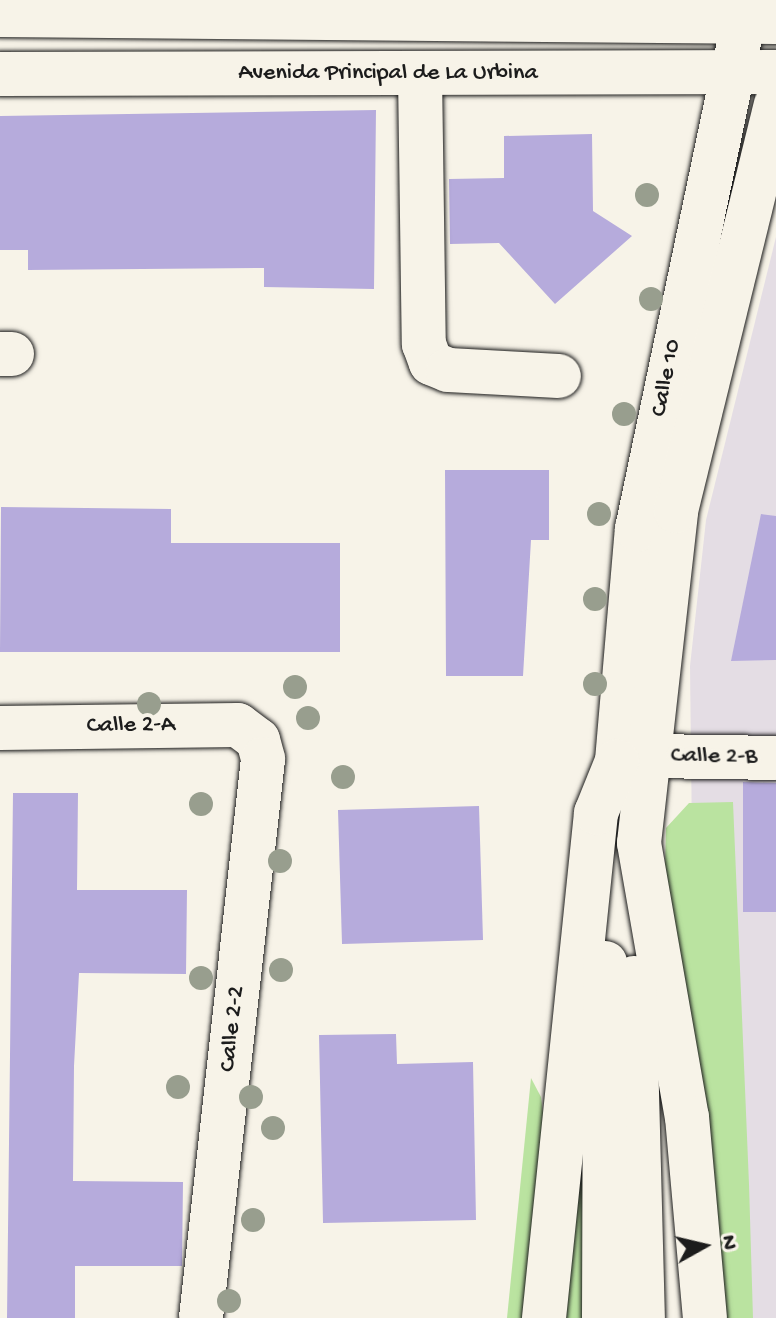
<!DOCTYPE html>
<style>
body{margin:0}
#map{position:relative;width:776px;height:1318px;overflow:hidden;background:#f7f3e8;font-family:"Gochi Hand",sans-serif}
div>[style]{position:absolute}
.built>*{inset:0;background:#e4dde4}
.green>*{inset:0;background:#bae3a0}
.building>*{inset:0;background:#b6abdc}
.roads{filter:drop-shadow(0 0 2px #1c1c1c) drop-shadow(0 0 2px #1c1c1c)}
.minor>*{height:44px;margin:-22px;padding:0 22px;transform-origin:22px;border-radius:22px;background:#f7f3e8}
.major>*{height:44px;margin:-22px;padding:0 22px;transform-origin:22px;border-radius:22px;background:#f7f3e8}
.highway>*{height:44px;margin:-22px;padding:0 22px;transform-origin:22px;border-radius:22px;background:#f7f3e8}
.trees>*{width:24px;height:24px;margin:-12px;border-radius:50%;background:#989e8e}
span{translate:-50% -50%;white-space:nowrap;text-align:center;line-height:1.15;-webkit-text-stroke:8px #f7f3e8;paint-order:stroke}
.street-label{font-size:24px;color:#1c1c1c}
.north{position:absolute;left:664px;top:1206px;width:80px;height:80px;-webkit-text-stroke:6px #f7f3e8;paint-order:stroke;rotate:82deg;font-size:22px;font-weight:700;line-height:32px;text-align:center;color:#1c1c1c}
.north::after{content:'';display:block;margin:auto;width:28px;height:36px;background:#1c1c1c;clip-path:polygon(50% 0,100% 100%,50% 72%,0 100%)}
</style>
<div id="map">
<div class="built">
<div style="clip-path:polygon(776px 237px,776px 1318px,731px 1318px,692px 838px,690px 666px,706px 520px)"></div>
</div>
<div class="green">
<div style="clip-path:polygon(733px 802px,749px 1184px,753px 1318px,716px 1318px,692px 1047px,665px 865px,666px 828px,689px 803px)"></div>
<div style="clip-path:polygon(587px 1034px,590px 1318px,559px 1318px)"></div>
<div style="clip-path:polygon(531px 1078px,541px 1097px,547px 1145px,532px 1318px,507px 1318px)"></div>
</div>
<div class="building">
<div style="clip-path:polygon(376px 110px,374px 289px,264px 287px,264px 268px,28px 270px,28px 250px,0 250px,0 116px)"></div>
<div style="clip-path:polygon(592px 134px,593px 211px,632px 236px,555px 304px,499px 243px,450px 244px,449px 179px,504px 178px,504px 136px)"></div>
<div style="clip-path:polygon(445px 470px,549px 470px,549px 540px,531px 540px,523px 676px,446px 676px)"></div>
<div style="clip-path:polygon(1px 507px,171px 509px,171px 543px,340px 543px,340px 652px,0 652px)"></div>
<div style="clip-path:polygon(761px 514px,776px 516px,776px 660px,731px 661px)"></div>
<div style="clip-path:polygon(743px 782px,776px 783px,776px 912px,743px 912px)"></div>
<div style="clip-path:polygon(13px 793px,78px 793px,77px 890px,187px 890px,186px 974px,79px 973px,74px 1066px,73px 1181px,183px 1182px,182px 1266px,75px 1266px,75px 1318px,7px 1318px)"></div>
<div style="clip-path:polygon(479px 806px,483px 940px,342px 944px,338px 810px)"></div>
<div style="clip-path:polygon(396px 1034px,397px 1064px,473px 1062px,476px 1220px,323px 1223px,319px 1035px)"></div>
</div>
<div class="roads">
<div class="minor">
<div style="left:420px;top:74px;width:270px;rotate:89.2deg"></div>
<div style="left:424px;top:344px;width:20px;rotate:70deg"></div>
<div style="left:431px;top:363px;width:18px;rotate:22deg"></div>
<div style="left:448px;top:370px;width:111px;rotate:3.1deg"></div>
<div style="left:0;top:354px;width:12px"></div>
<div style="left:0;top:728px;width:238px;rotate:-0.7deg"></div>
<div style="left:238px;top:725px;width:25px;rotate:37deg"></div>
<div style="left:258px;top:740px;width:20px;rotate:75deg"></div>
<div style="left:263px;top:759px;width:562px;rotate:96.33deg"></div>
<div style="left:652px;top:756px;width:124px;rotate:0.9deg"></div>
<div style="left:617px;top:761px;width:233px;rotate:-85.1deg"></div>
<div style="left:637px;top:529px;width:541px;rotate:-78.15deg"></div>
<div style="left:639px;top:843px;width:334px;rotate:-83.6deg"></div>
<div style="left:676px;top:511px;width:419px;rotate:-76.2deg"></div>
</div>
<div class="major">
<div style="left:0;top:15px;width:776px;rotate:0.52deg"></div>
<div style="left:0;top:74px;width:776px;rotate:-0.15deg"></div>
</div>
<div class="highway">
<div style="left:639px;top:843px;width:278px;rotate:80.1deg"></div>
<div style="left:687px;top:1117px;width:202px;rotate:84.9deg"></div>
<div style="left:634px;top:978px;width:340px;rotate:88.5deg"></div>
<div style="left:544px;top:1318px;width:508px;rotate:-84.12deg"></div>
<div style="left:596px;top:813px;width:56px;rotate:-68deg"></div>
<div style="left:604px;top:1318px;width:355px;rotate:-89.8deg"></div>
</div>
</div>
<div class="trees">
<div style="left:647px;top:195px"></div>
<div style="left:651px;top:299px"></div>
<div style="left:624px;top:414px"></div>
<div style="left:599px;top:514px"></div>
<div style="left:595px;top:599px"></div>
<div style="left:595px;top:684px"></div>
<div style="left:295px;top:687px"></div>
<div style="left:149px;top:704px"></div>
<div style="left:308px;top:718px"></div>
<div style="left:343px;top:777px"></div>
<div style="left:201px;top:804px"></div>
<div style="left:280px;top:861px"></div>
<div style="left:281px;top:970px"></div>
<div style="left:201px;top:978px"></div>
<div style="left:178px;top:1087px"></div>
<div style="left:251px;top:1097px"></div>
<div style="left:273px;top:1128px"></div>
<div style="left:253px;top:1220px"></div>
<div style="left:229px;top:1301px"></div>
</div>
<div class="street-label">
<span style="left:388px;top:74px">Avenida Principal de La Urbina</span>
<span style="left:667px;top:378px;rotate:-79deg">Calle 10</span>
<span style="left:131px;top:726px;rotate:-1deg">Calle 2-A</span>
<span style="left:714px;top:757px;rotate:1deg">Calle 2-B</span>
<span style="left:233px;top:1029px;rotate:-84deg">Calle 2-2</span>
</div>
<div class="north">N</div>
</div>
